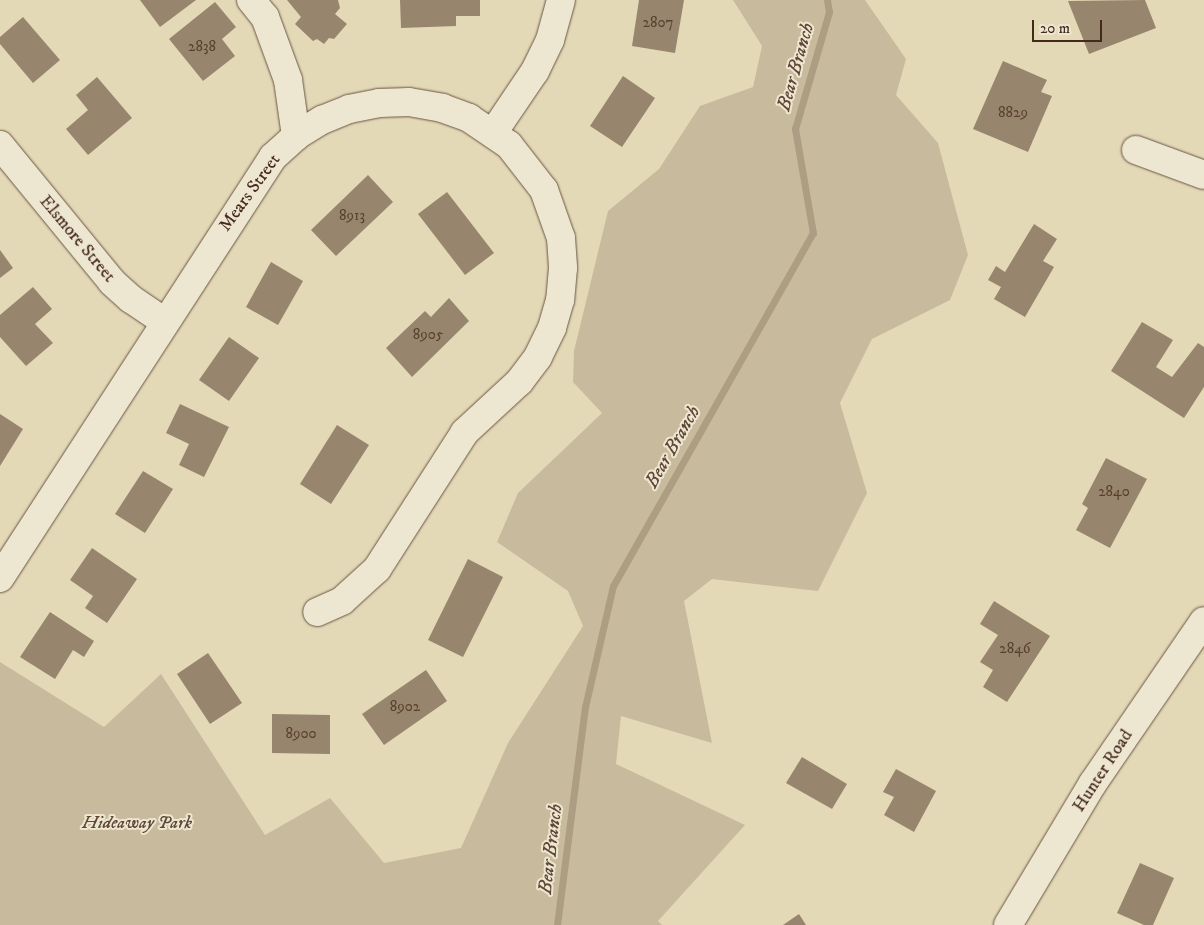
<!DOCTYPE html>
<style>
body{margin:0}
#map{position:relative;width:1204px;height:925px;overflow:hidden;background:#e3d9b7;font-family:"IM FELL DW Pica",serif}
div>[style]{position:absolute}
.green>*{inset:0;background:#c8bb9d}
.stream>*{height:7px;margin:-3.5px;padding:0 3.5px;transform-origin:3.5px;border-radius:3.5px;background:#ad9d83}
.building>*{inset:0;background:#97856d}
.roads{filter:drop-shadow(0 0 1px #6c5544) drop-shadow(0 0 1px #6c5544)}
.minor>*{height:28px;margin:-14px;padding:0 14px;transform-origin:14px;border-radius:14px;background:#ede6d0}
span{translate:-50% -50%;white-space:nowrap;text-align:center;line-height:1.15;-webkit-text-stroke:4px #ede6d0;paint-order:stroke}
.number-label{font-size:15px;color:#5a4031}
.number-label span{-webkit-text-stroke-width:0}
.street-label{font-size:18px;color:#45291d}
.park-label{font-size:18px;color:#5f4637;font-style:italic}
.water-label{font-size:19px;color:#5f4636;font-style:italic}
.scale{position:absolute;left:1032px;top:20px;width:70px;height:22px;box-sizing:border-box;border:2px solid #45291d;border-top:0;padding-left:6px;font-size:15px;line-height:18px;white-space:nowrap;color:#45291d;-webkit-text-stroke:4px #ede6d0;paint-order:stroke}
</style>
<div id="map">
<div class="green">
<div style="clip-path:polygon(733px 0,865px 0,906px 59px,896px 95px,938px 143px,968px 255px,950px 300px,872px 339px,840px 403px,867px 493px,818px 591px,712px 579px,684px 601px,712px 743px,621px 716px,616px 764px,745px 825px,658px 921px,662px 925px,0 925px,0 662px,104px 727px,161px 674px,265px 835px,330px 798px,384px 863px,461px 848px,508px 743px,583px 626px,568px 591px,497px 542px,518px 493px,602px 413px,573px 382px,574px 351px,608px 211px,659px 169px,700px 106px,753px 87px,762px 46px)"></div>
</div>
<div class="stream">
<div style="left:557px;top:925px;width:220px;rotate:-82.7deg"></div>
<div style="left:585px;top:707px;width:124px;rotate:-77deg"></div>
<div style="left:613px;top:586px;width:406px;rotate:-60.5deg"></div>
<div style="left:813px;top:233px;width:106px;rotate:-99.8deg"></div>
<div style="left:795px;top:129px;width:122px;rotate:-73.8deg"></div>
<div style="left:829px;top:12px;width:12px;rotate:-99deg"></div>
</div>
<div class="building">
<div style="clip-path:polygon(140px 0,196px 0,160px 27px)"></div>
<div style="clip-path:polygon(287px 0,338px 0,340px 8px,335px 14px,347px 24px,334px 39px,329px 38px,324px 44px,317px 39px,313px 41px,295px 24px,301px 17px)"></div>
<div style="clip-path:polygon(400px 0,480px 0,480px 16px,456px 16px,456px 26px,401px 28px)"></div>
<div style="clip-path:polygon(639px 0,684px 0,675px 53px,632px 46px)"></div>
<div style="clip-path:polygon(1145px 0,1156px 28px,1089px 54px,1068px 1px)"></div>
<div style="clip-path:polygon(215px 2px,236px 27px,222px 39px,235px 56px,203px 81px,169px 39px)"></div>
<div style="clip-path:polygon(23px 17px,60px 60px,33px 83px,0 44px,0 37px)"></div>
<div style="clip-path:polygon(1003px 61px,1047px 80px,1041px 92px,1052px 96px,1028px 152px,973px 129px)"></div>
<div style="clip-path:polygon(623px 76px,655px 98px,622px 147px,590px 126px)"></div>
<div style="clip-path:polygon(97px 77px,132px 118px,88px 155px,66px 129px,88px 110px,76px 95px)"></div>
<div style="clip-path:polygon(368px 175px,393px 202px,336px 256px,311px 230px)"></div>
<div style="clip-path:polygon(447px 192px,494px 253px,465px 275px,418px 214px)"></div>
<div style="clip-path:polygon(1034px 224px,1057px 239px,1043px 261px,1054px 267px,1025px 317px,994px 299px,1001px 287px,988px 280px,996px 266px,1005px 272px)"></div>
<div style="clip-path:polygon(0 250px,13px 268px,0 278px)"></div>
<div style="clip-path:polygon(271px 262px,303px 281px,278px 325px,246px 307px)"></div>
<div style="clip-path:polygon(33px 287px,52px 309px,35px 324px,53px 343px,26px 366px,0 337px,0 315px)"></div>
<div style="clip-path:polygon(449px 298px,469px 321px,412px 377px,386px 348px,425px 311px,431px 317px)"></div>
<div style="clip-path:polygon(1142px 322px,1173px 340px,1156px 367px,1172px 377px,1198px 343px,1204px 347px,1204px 387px,1184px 418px,1111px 371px)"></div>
<div style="clip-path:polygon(229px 337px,259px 358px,229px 401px,199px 380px)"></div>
<div style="clip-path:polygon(180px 404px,229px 427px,204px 477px,179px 465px,189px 444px,166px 433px)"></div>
<div style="clip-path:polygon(0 414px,23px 429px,0 466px)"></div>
<div style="clip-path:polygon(337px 425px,369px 445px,331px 504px,300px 484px)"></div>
<div style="clip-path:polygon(1106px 458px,1147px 479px,1110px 548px,1076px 530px,1088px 508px,1082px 504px)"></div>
<div style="clip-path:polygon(143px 471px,173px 489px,145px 533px,115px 514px)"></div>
<div style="clip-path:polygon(92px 548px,137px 579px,107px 623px,85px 608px,93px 596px,70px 580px)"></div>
<div style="clip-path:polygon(468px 559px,503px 577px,463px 657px,428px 640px)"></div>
<div style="clip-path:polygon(994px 601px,1050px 636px,1007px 702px,983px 687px,993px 670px,980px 662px,998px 635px,980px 624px)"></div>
<div style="clip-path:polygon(50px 612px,94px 641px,84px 657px,73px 650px,55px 679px,20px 657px)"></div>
<div style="clip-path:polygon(208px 653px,242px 703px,210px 724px,177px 674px)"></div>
<div style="clip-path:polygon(426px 670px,447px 701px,384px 745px,362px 714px)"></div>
<div style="clip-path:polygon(272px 714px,330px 715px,330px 754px,272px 753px)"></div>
<div style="clip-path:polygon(802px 757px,847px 784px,832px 809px,786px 783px)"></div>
<div style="clip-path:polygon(896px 769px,936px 791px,914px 832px,884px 815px,894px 797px,883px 792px)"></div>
<div style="clip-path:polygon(1140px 863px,1174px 878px,1153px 925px,1144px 925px,1117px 913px)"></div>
<div style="clip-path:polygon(799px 914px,806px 925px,783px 925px)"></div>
</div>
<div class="roads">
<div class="minor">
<div style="left:251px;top:0;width:22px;rotate:51deg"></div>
<div style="left:265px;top:17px;width:67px;rotate:69.9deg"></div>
<div style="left:288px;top:80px;width:57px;rotate:81.9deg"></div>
<div style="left:493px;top:133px;width:75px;rotate:-55.9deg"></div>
<div style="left:535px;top:71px;width:34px;rotate:-64deg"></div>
<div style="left:550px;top:40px;width:41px;rotate:-74.6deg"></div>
<div style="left:0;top:145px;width:177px;rotate:50.7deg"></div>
<div style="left:112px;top:282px;width:25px;rotate:42deg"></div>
<div style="left:131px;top:299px;width:41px;rotate:34.1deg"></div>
<div style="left:1136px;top:150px;width:72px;rotate:20.2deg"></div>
<div style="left:0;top:578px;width:502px;rotate:-57.04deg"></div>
<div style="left:273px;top:157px;width:31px;rotate:-42deg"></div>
<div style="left:296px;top:136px;width:31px;rotate:-32deg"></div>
<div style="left:322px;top:120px;width:29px;rotate:-22deg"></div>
<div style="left:349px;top:109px;width:31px;rotate:-11deg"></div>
<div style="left:379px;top:103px;width:30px;rotate:-2deg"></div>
<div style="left:409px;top:102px;width:34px;rotate:10deg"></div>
<div style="left:442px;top:108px;width:29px;rotate:20deg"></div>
<div style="left:469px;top:118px;width:48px;rotate:34deg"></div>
<div style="left:509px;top:145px;width:57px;rotate:52.1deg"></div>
<div style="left:544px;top:190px;width:51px;rotate:70.5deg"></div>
<div style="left:561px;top:238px;width:30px;rotate:86deg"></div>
<div style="left:563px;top:268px;width:32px;rotate:95deg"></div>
<div style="left:560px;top:300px;width:29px;rotate:106deg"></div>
<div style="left:552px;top:328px;width:32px;rotate:116deg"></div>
<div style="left:538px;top:357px;width:31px;rotate:127deg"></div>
<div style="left:519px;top:382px;width:74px;rotate:137.2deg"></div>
<div style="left:465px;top:432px;width:163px;rotate:122.7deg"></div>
<div style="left:377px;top:569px;width:47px;rotate:137.6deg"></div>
<div style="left:342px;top:601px;width:27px;rotate:156deg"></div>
<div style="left:1008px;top:925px;width:165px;rotate:-59.1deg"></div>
<div style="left:1093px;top:783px;width:196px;rotate:-55.6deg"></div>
</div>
</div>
<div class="number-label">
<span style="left:658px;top:23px">2807</span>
<span style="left:202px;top:47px">2838</span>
<span style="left:1013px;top:113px">8829</span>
<span style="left:352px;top:216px">8913</span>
<span style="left:428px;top:335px">8905</span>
<span style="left:1114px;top:492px">2840</span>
<span style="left:1015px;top:649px">2846</span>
<span style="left:405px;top:707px">8902</span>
<span style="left:301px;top:734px">8900</span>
</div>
<div class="street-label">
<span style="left:250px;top:193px;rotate:-54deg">Mears Street</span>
<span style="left:77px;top:239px;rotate:50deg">Elsmore Street</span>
<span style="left:1103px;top:771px;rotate:-57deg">Hunter Road</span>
</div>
<div class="park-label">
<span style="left:137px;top:823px">Hideaway Park</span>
</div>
<div class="water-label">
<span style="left:796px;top:67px;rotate:-74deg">Bear Branch</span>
<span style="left:673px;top:447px;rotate:-60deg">Bear Branch</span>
<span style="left:551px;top:849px;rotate:-83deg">Bear Branch</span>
</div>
<div class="scale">20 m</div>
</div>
